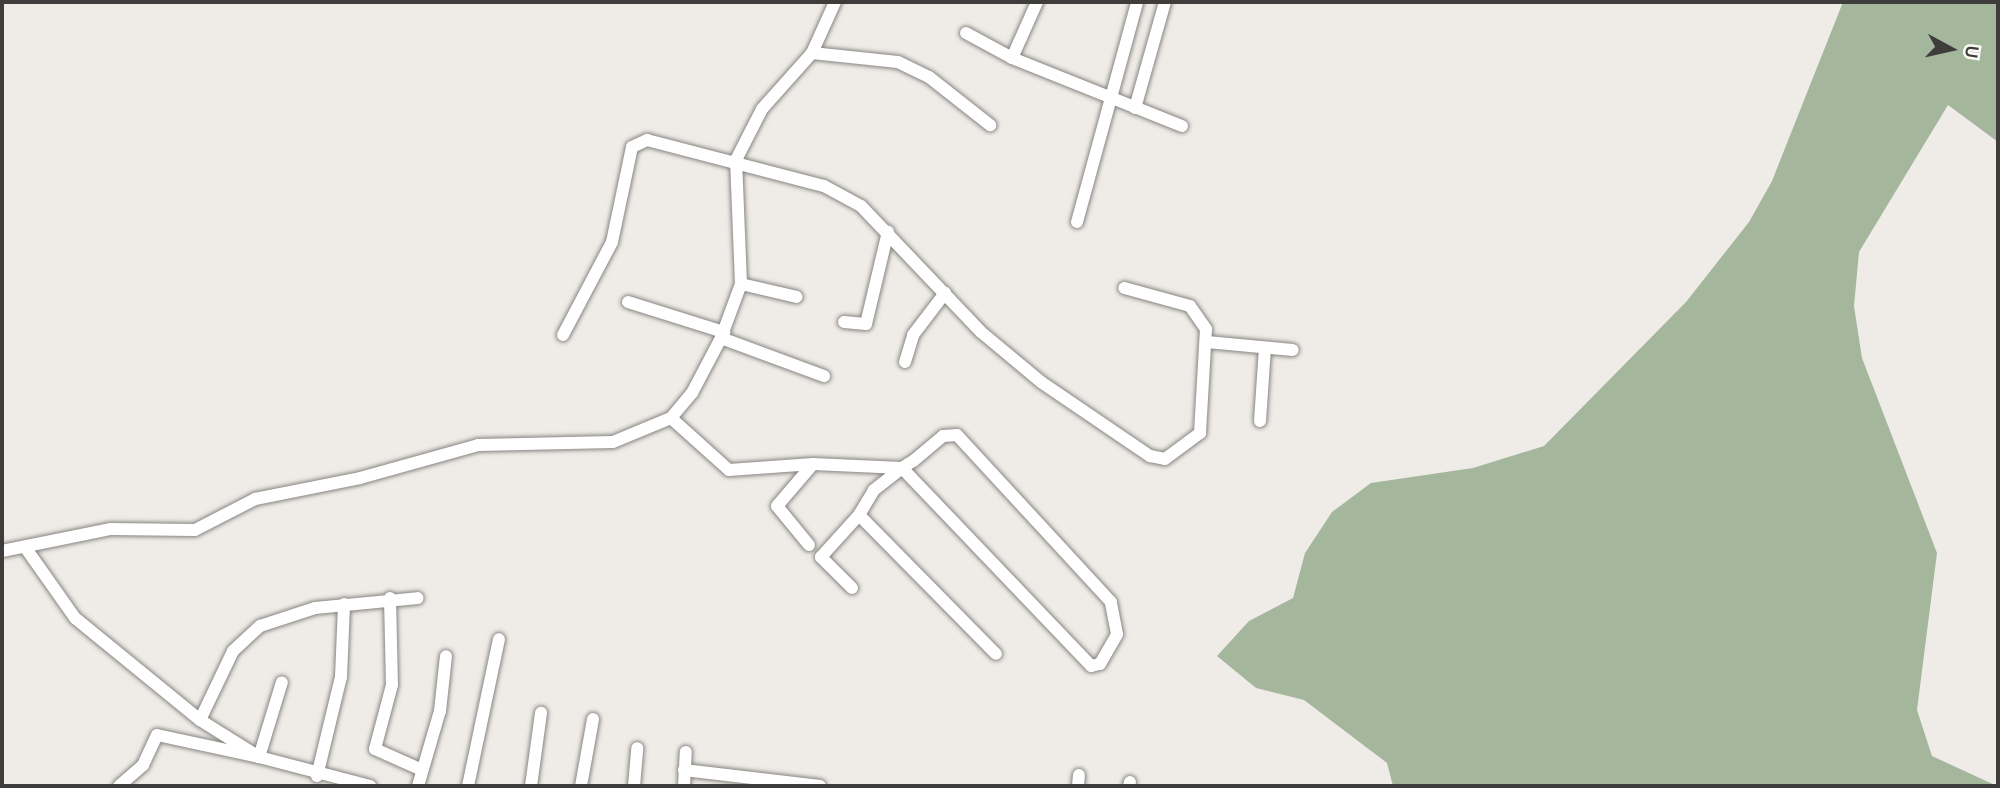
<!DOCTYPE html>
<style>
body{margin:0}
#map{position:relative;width:2000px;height:788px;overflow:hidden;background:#efece8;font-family:Karla,sans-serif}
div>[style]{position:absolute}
.forest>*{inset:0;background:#a4b79d}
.roads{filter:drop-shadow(0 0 2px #878581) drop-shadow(0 0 2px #878581)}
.street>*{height:12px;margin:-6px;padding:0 6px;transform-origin:6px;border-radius:6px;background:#fff}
span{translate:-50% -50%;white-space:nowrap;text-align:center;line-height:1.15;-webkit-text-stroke:6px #fcfaf5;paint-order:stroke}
.frame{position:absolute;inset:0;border:4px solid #3e3d3b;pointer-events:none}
.north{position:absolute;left:1916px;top:14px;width:70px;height:70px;-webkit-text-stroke:5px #fcfaf5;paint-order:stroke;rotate:98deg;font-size:19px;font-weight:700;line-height:28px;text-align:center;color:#3e3d3b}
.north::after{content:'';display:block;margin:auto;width:24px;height:32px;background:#3e3d3b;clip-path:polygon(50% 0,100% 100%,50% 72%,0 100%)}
</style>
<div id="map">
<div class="forest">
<div style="clip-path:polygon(1843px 2px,1998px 2px,1998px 142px,1948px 105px,1859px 252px,1854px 306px,1862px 358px,1937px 553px,1917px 710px,1932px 756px,1997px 786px,1393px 786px,1387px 763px,1304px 700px,1256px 688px,1217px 656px,1249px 621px,1293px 598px,1305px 553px,1332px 512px,1371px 483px,1473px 468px,1544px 446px,1686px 302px,1749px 222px,1772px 181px)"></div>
</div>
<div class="roads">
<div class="street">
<div style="left:966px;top:33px;width:52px;rotate:28.5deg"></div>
<div style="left:1012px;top:58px;width:183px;rotate:21.8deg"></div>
<div style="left:812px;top:53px;width:86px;rotate:6deg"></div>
<div style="left:898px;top:62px;width:34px;rotate:26deg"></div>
<div style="left:929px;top:77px;width:78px;rotate:38.2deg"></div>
<div style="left:1012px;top:58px;width:61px;rotate:-65.9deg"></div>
<div style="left:1135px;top:108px;width:110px;rotate:-74.2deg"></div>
<div style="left:1077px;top:222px;width:228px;rotate:-74.7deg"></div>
<div style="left:741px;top:284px;width:57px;rotate:13.1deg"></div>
<div style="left:628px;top:302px;width:101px;rotate:17.4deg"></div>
<div style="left:844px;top:322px;width:22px;rotate:5deg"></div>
<div style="left:866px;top:324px;width:95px;rotate:-76.6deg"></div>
<div style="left:563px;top:335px;width:105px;rotate:-62.2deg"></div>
<div style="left:612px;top:242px;width:97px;rotate:-78.1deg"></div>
<div style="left:632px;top:147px;width:17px;rotate:-25deg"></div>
<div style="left:647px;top:140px;width:183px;rotate:14.6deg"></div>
<div style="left:824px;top:186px;width:42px;rotate:28.4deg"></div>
<div style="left:861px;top:206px;width:174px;rotate:46.4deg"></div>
<div style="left:981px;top:332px;width:78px;rotate:39.8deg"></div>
<div style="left:1041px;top:382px;width:132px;rotate:34.2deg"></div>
<div style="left:1150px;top:456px;width:15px;rotate:11deg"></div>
<div style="left:1165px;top:459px;width:44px;rotate:-36.6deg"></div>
<div style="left:1200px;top:433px;width:104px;rotate:-86.7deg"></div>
<div style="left:1206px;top:329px;width:28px;rotate:-125deg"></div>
<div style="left:1190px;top:306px;width:68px;rotate:-164.7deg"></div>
<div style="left:721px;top:338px;width:110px;rotate:20.3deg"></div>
<div style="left:1207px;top:342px;width:86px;rotate:5.3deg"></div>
<div style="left:905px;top:362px;width:28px;rotate:-73deg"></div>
<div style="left:913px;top:335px;width:53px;rotate:-52.7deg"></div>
<div style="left:671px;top:418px;width:78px;rotate:41.9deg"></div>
<div style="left:729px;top:470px;width:84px;rotate:-4.1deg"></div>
<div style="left:813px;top:464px;width:89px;rotate:2.6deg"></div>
<div style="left:902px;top:468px;width:274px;rotate:46.3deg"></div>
<div style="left:1091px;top:666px;width:9px;rotate:-13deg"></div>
<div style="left:1100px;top:664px;width:34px;rotate:-60deg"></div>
<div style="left:1117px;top:634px;width:33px;rotate:-101deg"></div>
<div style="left:1111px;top:602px;width:227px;rotate:-132.7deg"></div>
<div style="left:957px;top:435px;width:14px;rotate:176deg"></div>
<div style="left:943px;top:436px;width:39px;rotate:140deg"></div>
<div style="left:913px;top:461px;width:13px;rotate:148deg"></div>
<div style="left:902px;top:468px;width:36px;rotate:142deg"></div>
<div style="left:874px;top:490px;width:29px;rotate:121deg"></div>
<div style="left:859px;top:515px;width:195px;rotate:45.4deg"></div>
<div style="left:1260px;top:421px;width:73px;rotate:-86.1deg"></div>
<div style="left:809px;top:545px;width:50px;rotate:-129.4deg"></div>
<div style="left:777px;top:506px;width:55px;rotate:-49.4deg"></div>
<div style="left:25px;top:547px;width:87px;rotate:54.8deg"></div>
<div style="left:75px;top:618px;width:161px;rotate:39.2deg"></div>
<div style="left:200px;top:720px;width:70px;rotate:32.1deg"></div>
<div style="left:259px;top:757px;width:115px;rotate:14.6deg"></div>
<div style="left:2px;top:551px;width:110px;rotate:-11.5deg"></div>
<div style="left:110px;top:529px;width:85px;rotate:0.7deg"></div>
<div style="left:195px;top:530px;width:68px;rotate:-27.3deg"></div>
<div style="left:255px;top:499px;width:107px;rotate:-11.3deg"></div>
<div style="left:360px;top:478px;width:123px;rotate:-15.6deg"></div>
<div style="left:478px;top:445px;width:135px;rotate:-1.3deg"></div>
<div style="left:613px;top:442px;width:63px;rotate:-22.5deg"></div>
<div style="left:671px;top:418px;width:33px;rotate:-50deg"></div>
<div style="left:692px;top:393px;width:62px;rotate:-62.2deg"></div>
<div style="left:721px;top:338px;width:58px;rotate:-69.7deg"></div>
<div style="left:741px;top:284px;width:124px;rotate:-92.3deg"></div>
<div style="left:736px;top:160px;width:57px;rotate:-63deg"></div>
<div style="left:762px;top:109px;width:75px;rotate:-48.2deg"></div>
<div style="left:812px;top:53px;width:56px;rotate:-65.7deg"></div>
<div style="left:852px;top:588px;width:44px;rotate:-135deg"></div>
<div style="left:821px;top:557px;width:57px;rotate:-47.9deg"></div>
<div style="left:390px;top:598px;width:87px;rotate:88.7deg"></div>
<div style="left:392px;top:685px;width:66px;rotate:104.9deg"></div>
<div style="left:375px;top:749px;width:49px;rotate:24deg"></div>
<div style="left:200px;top:720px;width:76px;rotate:-64.4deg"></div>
<div style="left:233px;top:651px;width:37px;rotate:-43deg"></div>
<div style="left:260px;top:626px;width:58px;rotate:-18.1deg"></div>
<div style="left:315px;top:608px;width:103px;rotate:-5.5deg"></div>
<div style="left:684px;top:770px;width:137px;rotate:6.7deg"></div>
<div style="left:317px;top:776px;width:102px;rotate:-76.4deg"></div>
<div style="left:341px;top:677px;width:73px;rotate:-87.6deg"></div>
<div style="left:119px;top:786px;width:32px;rotate:-41deg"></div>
<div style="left:143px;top:765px;width:33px;rotate:-65deg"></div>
<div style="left:157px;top:735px;width:104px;rotate:12.2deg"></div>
<div style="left:259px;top:757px;width:78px;rotate:-73deg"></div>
<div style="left:418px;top:786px;width:78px;rotate:-73.7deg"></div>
<div style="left:440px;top:711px;width:55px;rotate:-83.8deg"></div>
<div style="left:468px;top:786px;width:150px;rotate:-78.1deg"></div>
<div style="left:531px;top:786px;width:74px;rotate:-82.2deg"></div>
<div style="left:581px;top:786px;width:68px;rotate:-79.8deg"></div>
<div style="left:634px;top:786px;width:38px;rotate:-85deg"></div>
<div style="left:684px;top:786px;width:34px;rotate:-87deg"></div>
<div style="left:1078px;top:786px;width:11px;rotate:-85deg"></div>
<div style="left:1129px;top:786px;width:4px;rotate:-76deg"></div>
</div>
</div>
<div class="frame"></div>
<div class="north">U</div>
</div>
